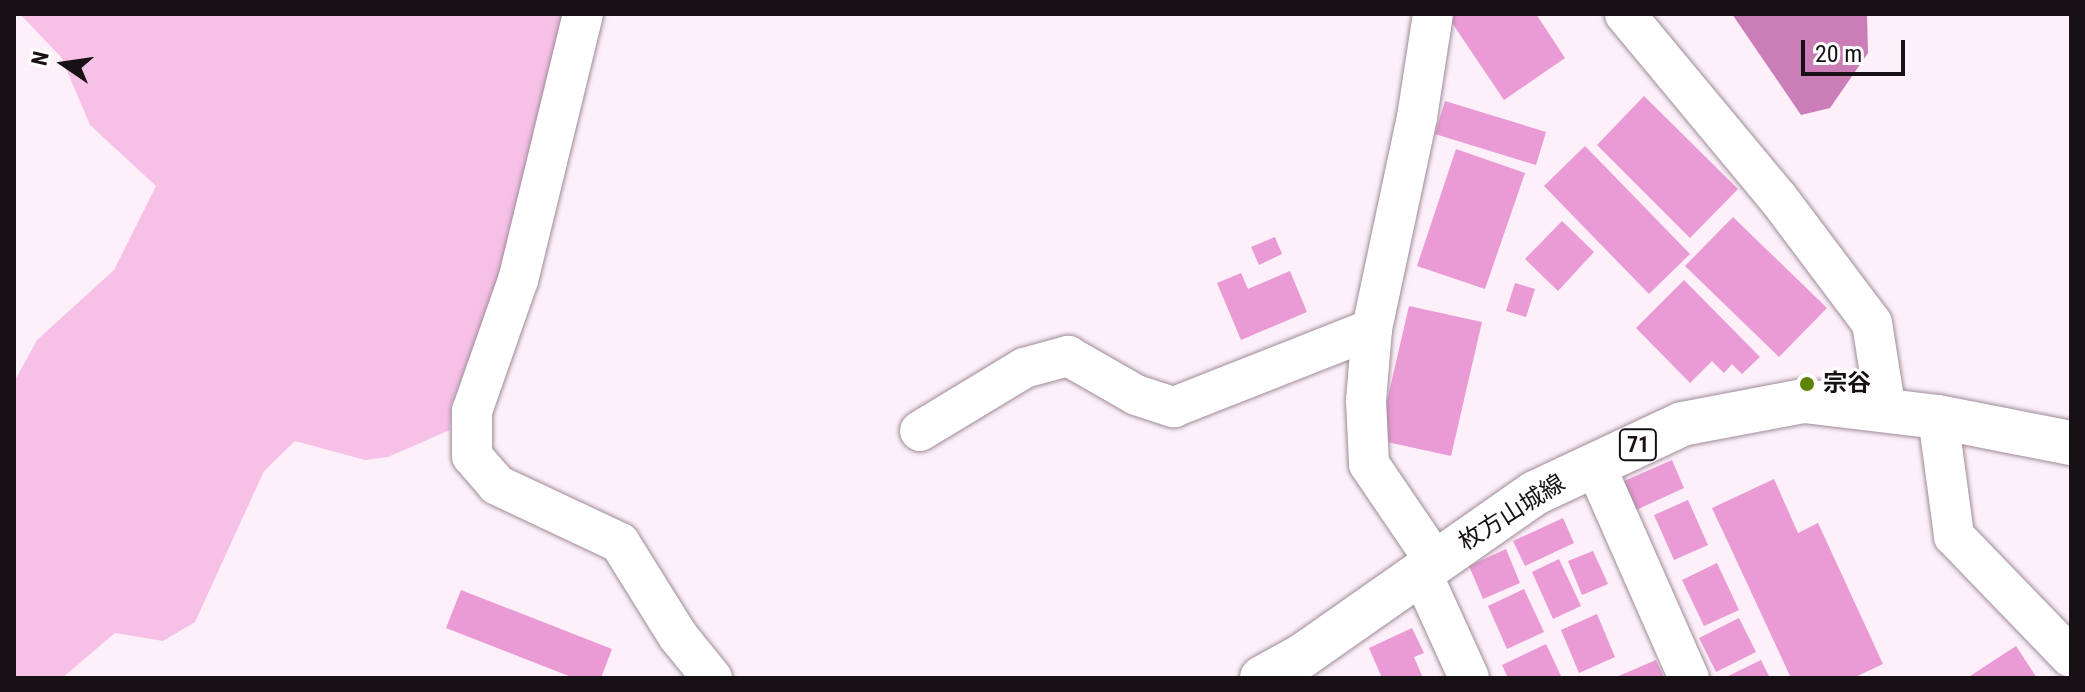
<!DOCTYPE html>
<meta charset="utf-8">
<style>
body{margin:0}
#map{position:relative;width:2085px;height:692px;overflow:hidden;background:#fdf0f9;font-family:"Roboto Condensed","Noto Sans JP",sans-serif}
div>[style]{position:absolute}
.green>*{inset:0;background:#f7c0e7}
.water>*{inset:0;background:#cb7db7}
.building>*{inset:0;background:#ea9ad5}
.roads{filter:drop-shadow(0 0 2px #9f8b99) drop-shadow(0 0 2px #9f8b99)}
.minor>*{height:40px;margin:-20px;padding:0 20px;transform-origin:20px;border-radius:20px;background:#fff}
.major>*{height:44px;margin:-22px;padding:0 22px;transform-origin:22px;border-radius:22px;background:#fff}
.dots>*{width:22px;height:22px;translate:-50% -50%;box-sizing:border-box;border:4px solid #fff;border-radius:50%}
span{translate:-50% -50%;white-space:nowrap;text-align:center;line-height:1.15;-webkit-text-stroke:6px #fff;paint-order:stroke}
.shield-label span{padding:2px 6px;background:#fff;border:2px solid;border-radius:6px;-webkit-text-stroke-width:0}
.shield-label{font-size:22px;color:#171015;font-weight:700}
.poi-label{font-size:24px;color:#171015;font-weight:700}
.left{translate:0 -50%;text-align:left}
.street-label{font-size:24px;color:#171015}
.frame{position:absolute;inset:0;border:16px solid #171015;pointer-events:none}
.north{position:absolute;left:24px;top:24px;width:80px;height:80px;-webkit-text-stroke:6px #fff;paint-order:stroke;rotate:283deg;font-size:22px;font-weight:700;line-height:32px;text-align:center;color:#171015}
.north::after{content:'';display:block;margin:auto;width:28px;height:36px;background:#171015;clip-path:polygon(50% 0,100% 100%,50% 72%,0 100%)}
.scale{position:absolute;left:1801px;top:40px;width:104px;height:36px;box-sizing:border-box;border:4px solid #171015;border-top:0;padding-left:10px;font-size:24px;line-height:28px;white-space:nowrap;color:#171015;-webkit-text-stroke:6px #fff;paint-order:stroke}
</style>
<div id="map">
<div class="green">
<div style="clip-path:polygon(20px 14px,565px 14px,502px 272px,451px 406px,450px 430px,388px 457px,365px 460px,295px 441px,264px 471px,195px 622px,163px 641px,115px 633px,62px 678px,14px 678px,14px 382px,37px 340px,114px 270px,156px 186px,90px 125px,61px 57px)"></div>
</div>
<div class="water">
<div style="clip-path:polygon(1732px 14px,1867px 14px,1868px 53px,1830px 108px,1801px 115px)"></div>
</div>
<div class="building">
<div style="clip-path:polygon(1446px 14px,1536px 14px,1565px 58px,1504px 100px)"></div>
<div style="clip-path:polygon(1644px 96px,1738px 189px,1690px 238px,1597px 145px)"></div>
<div style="clip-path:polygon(1445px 101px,1546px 132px,1536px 165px,1435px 134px)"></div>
<div style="clip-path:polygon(1585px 146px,1690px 254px,1649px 294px,1544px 186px)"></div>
<div style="clip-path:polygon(1456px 149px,1525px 173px,1485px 289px,1417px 266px)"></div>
<div style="clip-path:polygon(1733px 217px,1827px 308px,1779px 357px,1685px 266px)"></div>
<div style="clip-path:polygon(1562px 221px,1594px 252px,1558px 291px,1525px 259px)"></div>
<div style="clip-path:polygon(1275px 237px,1282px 254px,1259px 265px,1251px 247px)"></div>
<div style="clip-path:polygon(1290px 271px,1307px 312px,1241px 340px,1217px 283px,1241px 273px,1248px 289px)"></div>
<div style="clip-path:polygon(1684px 280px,1760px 357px,1742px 374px,1732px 364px,1724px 373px,1712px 361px,1690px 383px,1636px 328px)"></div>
<div style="clip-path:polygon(1515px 283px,1535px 289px,1526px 317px,1506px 311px)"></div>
<div style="clip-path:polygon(1409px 306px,1482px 322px,1451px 456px,1378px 440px)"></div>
<div style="clip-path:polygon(1672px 460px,1684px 488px,1636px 510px,1624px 481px)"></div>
<div style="clip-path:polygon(1774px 479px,1798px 533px,1818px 523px,1883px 664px,1853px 678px,1791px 678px,1712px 508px)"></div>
<div style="clip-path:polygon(1688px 500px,1708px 545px,1674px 560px,1654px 515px)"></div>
<div style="clip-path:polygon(1563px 518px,1574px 543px,1525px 566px,1513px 541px)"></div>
<div style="clip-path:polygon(1506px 549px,1520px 583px,1483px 599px,1469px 566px)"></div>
<div style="clip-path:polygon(1593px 551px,1608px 584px,1582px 595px,1568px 561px)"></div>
<div style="clip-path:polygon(1559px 559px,1581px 606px,1553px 619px,1532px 572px)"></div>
<div style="clip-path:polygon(1717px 563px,1739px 610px,1704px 626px,1682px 580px)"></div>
<div style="clip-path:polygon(1524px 589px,1544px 632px,1507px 649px,1488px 606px)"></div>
<div style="clip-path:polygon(461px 590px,612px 649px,601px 678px,574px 678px,446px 628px)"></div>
<div style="clip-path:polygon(1597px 614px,1615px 657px,1579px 673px,1561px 630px)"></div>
<div style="clip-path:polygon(1739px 618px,1756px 652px,1716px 672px,1699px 638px)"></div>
<div style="clip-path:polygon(1412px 628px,1424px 653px,1414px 657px,1423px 678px,1382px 678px,1369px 648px)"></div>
<div style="clip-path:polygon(1546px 644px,1561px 676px,1508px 678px,1502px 665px)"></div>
<div style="clip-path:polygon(2016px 646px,2037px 678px,1967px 678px)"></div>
<div style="clip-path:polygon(1656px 660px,1664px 678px,1614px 678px)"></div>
<div style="clip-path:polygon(1761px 660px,1770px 678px,1724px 678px)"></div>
</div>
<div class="roads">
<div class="minor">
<div style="left:583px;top:14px;width:274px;rotate:103.7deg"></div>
<div style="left:518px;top:280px;width:139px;rotate:109.3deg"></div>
<div style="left:472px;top:411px;width:45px;rotate:90deg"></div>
<div style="left:472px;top:456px;width:38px;rotate:49deg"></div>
<div style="left:497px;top:485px;width:136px;rotate:25.2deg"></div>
<div style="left:620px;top:543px;width:110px;rotate:58.1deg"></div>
<div style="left:678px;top:636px;width:54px;rotate:51deg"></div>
<div style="left:1433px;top:14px;width:104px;rotate:98.8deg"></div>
<div style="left:1417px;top:117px;width:217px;rotate:102deg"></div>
<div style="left:1372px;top:329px;width:71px;rotate:94.8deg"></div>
<div style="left:1366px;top:400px;width:64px;rotate:87.3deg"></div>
<div style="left:1369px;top:464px;width:117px;rotate:55.8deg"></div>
<div style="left:1625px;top:14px;width:239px;rotate:50.3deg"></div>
<div style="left:1778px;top:198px;width:156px;rotate:53.1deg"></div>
<div style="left:1872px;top:323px;width:89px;rotate:81deg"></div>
<div style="left:1938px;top:417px;width:120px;rotate:82.3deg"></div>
<div style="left:1954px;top:536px;width:168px;rotate:46deg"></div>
<div style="left:920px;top:431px;width:122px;rotate:-31.2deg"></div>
<div style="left:1024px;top:368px;width:46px;rotate:-15.3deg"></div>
<div style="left:1068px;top:356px;width:78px;rotate:29.8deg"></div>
<div style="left:1136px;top:395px;width:40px;rotate:18deg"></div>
<div style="left:1174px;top:407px;width:213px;rotate:-21.5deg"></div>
<div style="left:1595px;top:465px;width:233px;rotate:66.2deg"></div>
<div style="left:1421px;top:572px;width:116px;rotate:65.6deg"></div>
</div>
<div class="major">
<div style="left:1262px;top:678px;width:46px;rotate:-28.8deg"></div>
<div style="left:1302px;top:656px;width:284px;rotate:-35deg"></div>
<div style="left:1535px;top:493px;width:162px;rotate:-25.1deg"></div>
<div style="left:1682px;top:424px;width:124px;rotate:-10.7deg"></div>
<div style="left:1804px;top:401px;width:135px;rotate:6.8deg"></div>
<div style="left:1938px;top:417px;width:136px;rotate:11.1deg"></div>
</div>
</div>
<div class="dots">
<div style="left:1807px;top:384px;background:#5e8404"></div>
</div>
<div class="shield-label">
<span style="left:1638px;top:445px">71</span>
</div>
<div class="poi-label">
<span class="left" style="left:1823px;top:384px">宗谷</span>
</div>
<div class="street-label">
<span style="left:1512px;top:513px;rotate:-32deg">枚方山城線</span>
</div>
<div class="frame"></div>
<div class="north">N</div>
<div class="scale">20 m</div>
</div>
